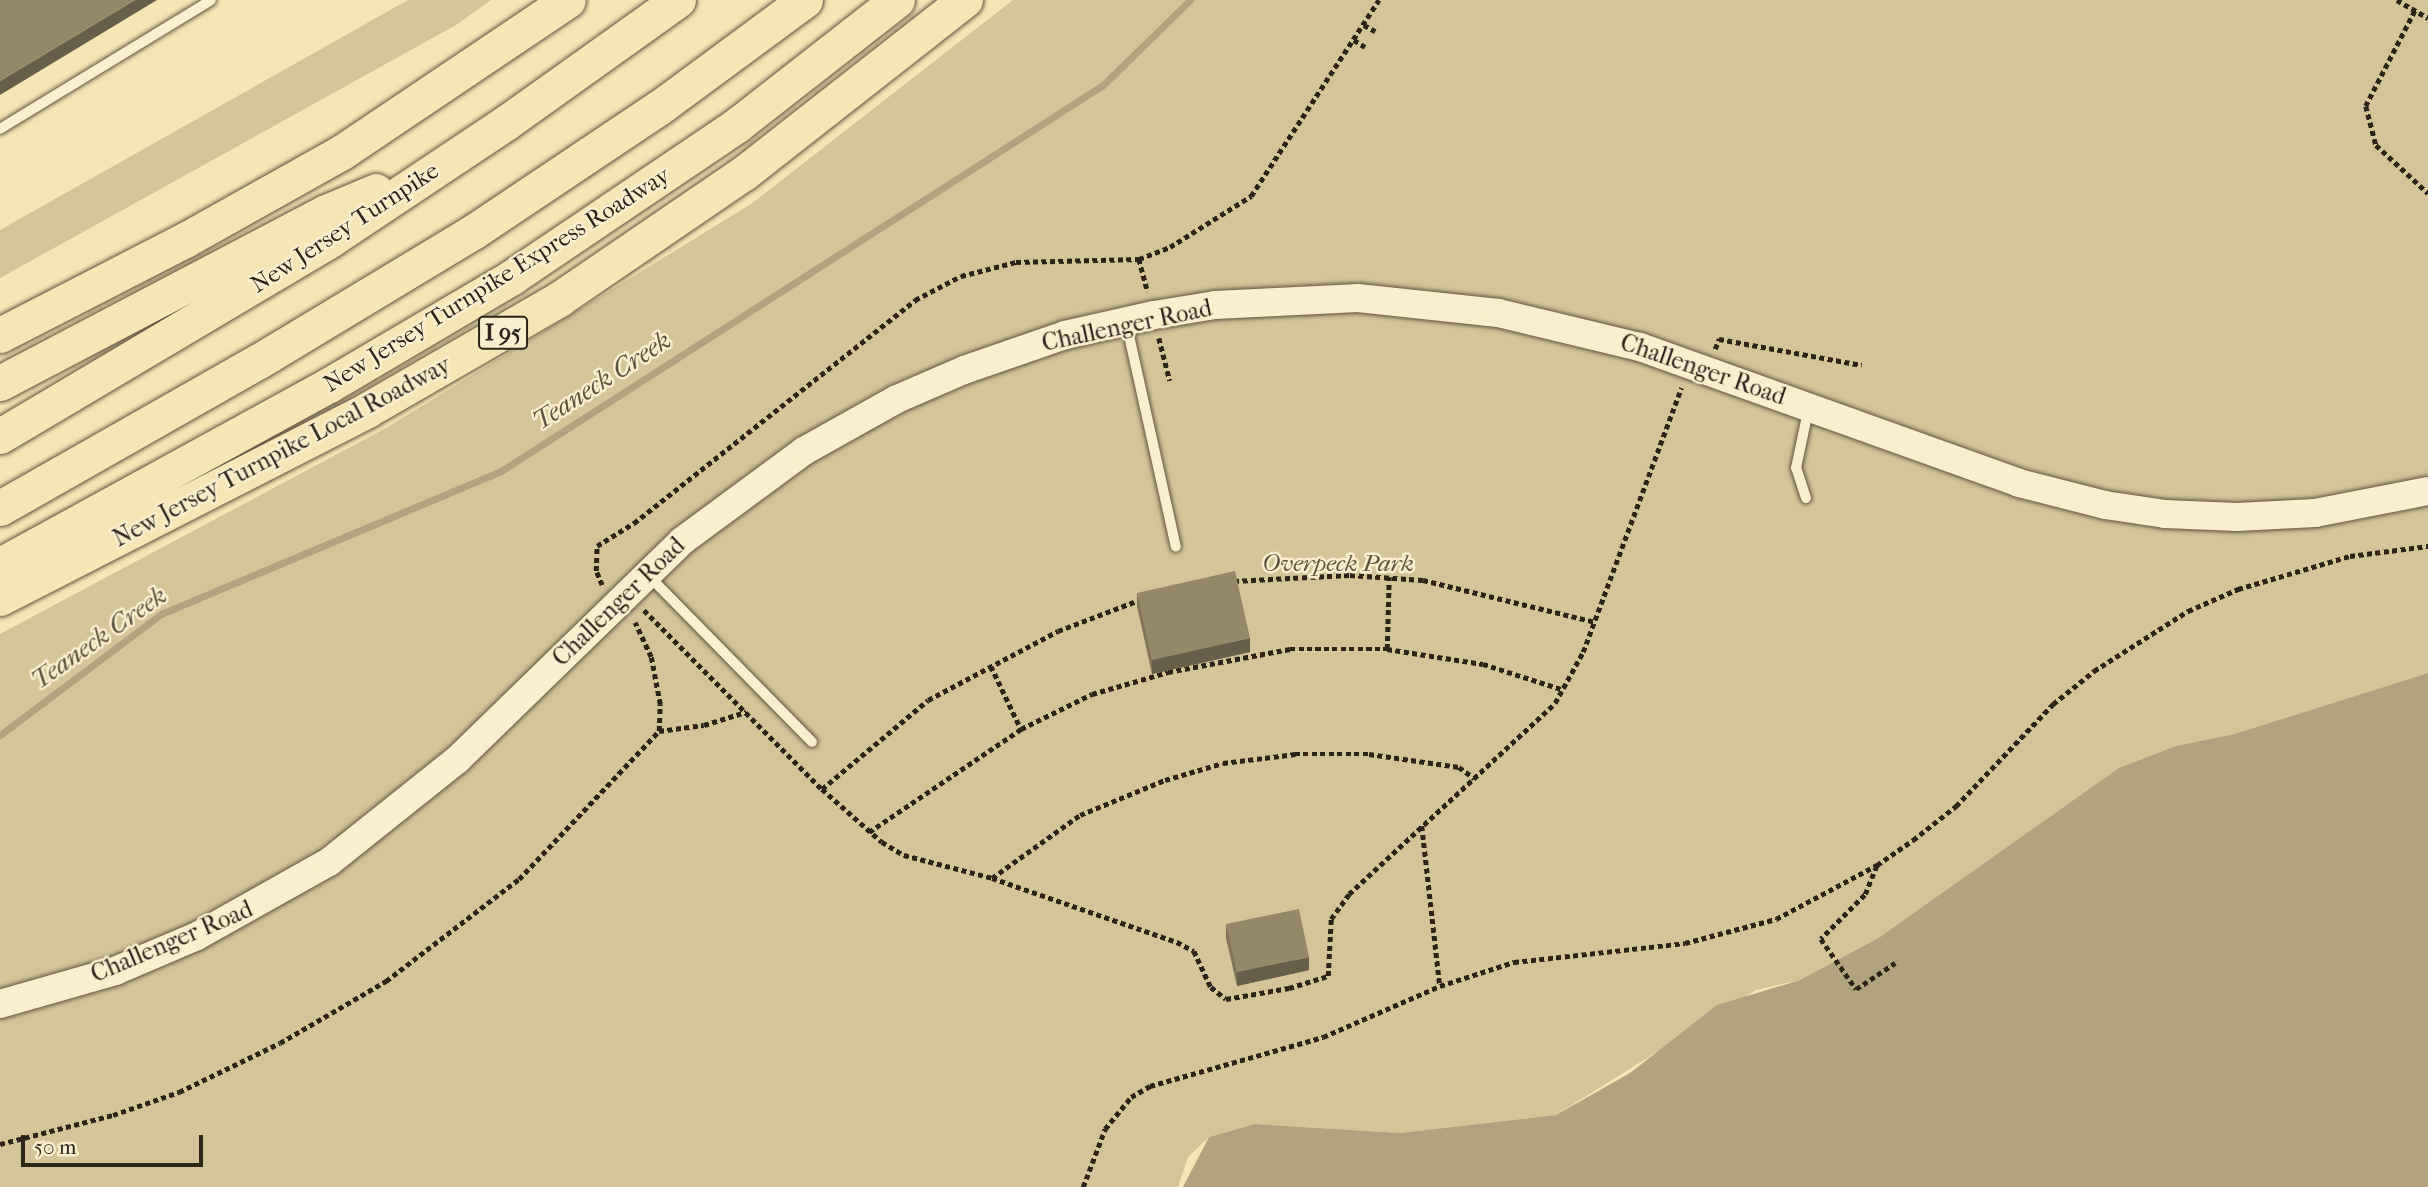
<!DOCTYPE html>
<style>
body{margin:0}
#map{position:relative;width:2428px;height:1187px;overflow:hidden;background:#f6e5b5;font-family:"IM FELL French Canon",serif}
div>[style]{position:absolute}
.green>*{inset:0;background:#d4c49a}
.water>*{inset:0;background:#b1a380}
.stream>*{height:7px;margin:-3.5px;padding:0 3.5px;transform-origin:3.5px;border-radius:3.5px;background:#b1a380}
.path>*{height:4.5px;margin-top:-2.25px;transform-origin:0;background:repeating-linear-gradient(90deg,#2c2319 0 5px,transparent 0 8.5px)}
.roads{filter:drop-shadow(0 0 2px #5e5440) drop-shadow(0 0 2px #5e5440)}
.lane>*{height:10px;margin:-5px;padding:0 5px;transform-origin:5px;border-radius:5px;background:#f9eecf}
.secondary>*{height:28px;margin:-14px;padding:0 14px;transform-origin:14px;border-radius:14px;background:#f9eecf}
.highway>*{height:35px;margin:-17.5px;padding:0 17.5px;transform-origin:17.5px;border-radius:17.5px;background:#f6e5b5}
.wall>*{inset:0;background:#80755b}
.shaded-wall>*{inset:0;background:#685f4a}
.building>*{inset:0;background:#95886a}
span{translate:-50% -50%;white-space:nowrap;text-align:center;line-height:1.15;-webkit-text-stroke:5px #f9eecf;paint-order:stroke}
.shield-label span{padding:2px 5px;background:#f9eecf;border:2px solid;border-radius:5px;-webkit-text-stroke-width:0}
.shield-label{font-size:23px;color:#2c2319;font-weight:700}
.street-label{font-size:24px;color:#2c2319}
.park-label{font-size:24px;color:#5e5340;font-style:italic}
.water-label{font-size:26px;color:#5b503d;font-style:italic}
.scale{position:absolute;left:21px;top:1135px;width:182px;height:32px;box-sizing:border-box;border:4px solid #2c2319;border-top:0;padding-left:9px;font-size:21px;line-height:24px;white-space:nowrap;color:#2c2319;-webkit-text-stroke:5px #f9eecf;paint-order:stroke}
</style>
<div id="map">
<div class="green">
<div style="clip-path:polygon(408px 0,491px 0,456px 25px,0 278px,0 230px)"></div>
<div style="clip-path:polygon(1013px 0,2428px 0,2428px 673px,2234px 734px,2176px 746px,1880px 937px,1800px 980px,1756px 990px,1556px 1115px,1400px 1133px,1255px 1124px,1209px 1137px,1188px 1157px,1178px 1187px,0 1187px,0 634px,386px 428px,751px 204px)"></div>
</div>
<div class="water">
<div style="clip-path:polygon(2428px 673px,2428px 1187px,1183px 1187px,1209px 1137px,1255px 1124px,1400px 1133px,1556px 1115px,1630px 1073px,1717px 1005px,1800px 980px,1880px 937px,2119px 768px,2176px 746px,2234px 734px)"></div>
</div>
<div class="stream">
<div style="left:0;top:735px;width:201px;rotate:-36.9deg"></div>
<div style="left:161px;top:614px;width:369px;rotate:-22.8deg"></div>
<div style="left:501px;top:471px;width:715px;rotate:-32.67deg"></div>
<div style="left:1103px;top:85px;width:122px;rotate:-44.3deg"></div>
</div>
<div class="path">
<div style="left:2397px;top:0;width:36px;rotate:30deg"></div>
<div style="left:2415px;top:11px;width:107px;rotate:117.3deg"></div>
<div style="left:2366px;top:106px;width:40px;rotate:75.6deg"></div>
<div style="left:2376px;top:145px;width:71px;rotate:42.7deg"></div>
<div style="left:1364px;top:25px;width:13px;rotate:29deg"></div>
<div style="left:1354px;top:40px;width:13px;rotate:32deg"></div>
<div style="left:1139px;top:259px;width:34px;rotate:75deg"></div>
<div style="left:1159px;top:338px;width:44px;rotate:75.7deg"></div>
<div style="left:1715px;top:349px;width:11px;rotate:-68deg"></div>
<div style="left:1719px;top:339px;width:145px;rotate:10.3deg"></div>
<div style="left:1234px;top:581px;width:116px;rotate:-3deg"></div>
<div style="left:1350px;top:575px;width:73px;rotate:3.9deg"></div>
<div style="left:1423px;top:580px;width:177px;rotate:13.7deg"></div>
<div style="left:602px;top:585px;width:15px;rotate:-113deg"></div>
<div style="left:596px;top:571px;width:25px;rotate:-88deg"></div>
<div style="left:597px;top:546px;width:44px;rotate:-31.9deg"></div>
<div style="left:634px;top:523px;width:359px;rotate:-38.4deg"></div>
<div style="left:915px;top:300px;width:52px;rotate:-27.6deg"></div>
<div style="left:961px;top:276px;width:57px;rotate:-14.3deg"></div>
<div style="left:1016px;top:262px;width:123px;rotate:-1.4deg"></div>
<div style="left:1139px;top:259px;width:33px;rotate:-21deg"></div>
<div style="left:1170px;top:247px;width:96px;rotate:-32.2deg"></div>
<div style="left:1251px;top:196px;width:234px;rotate:-56.9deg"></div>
<div style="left:644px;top:610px;width:252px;rotate:45.2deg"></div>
<div style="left:822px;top:789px;width:80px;rotate:41.5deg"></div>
<div style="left:882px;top:842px;width:26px;rotate:31deg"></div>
<div style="left:904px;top:855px;width:91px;rotate:14.6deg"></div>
<div style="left:992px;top:878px;width:196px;rotate:19.1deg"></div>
<div style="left:1177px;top:942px;width:19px;rotate:28deg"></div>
<div style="left:1194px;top:951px;width:40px;rotate:65deg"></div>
<div style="left:1211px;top:987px;width:19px;rotate:39deg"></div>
<div style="left:1226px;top:999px;width:64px;rotate:-9.9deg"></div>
<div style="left:1289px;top:988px;width:41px;rotate:-17.1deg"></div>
<div style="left:1328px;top:976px;width:57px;rotate:-87deg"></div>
<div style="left:1331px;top:919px;width:31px;rotate:-54deg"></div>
<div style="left:1349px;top:894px;width:281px;rotate:-42.8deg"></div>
<div style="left:1555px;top:703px;width:58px;rotate:-61.2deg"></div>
<div style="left:1583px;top:652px;width:282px;rotate:-69.6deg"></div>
<div style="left:1387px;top:649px;width:72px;rotate:-88.4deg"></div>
<div style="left:991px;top:666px;width:70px;rotate:64.5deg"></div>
<div style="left:659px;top:731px;width:45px;rotate:-7.6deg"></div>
<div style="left:704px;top:725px;width:44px;rotate:-17.2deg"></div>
<div style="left:822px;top:789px;width:138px;rotate:-40deg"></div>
<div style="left:928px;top:700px;width:147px;rotate:-28deg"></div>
<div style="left:1058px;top:631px;width:87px;rotate:-20.9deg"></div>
<div style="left:1422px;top:826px;width:161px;rotate:83.6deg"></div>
<div style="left:869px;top:832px;width:184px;rotate:-34.1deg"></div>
<div style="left:1021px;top:729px;width:79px;rotate:-26.2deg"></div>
<div style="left:1092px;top:694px;width:79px;rotate:-16.1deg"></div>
<div style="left:1168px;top:672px;width:124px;rotate:-10.7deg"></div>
<div style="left:1290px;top:649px;width:97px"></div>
<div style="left:1387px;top:649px;width:97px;rotate:8.9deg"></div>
<div style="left:1483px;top:664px;width:85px;rotate:17.8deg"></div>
<div style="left:1877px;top:866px;width:31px;rotate:112deg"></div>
<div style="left:1865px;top:895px;width:62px;rotate:135deg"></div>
<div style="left:1821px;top:939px;width:61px;rotate:55deg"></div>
<div style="left:1856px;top:989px;width:47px;rotate:-33.7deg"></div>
<div style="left:992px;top:878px;width:108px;rotate:-35.6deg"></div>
<div style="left:1080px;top:815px;width:92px;rotate:-22.4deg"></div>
<div style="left:1165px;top:780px;width:60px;rotate:-16.3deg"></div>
<div style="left:1223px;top:763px;width:73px;rotate:-7.1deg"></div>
<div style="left:1295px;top:754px;width:74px"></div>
<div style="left:1369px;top:754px;width:91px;rotate:8.2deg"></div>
<div style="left:1459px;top:767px;width:19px;rotate:36deg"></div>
<div style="left:0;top:1144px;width:117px;rotate:-14.4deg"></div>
<div style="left:113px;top:1115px;width:70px;rotate:-19.2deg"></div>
<div style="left:179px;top:1092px;width:112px;rotate:-25.9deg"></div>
<div style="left:280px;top:1043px;width:123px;rotate:-30.3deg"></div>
<div style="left:386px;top:981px;width:168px;rotate:-37.5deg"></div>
<div style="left:519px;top:879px;width:204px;rotate:-46.6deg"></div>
<div style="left:659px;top:731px;width:27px;rotate:-88deg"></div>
<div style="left:660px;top:704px;width:48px;rotate:-100.8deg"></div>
<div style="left:651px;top:657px;width:38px;rotate:-115deg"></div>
<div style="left:1083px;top:1187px;width:62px;rotate:-69.2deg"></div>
<div style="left:1105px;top:1129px;width:41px;rotate:-50.9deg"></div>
<div style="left:1131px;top:1097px;width:22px;rotate:-30deg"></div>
<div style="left:1150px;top:1086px;width:180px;rotate:-15.8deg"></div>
<div style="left:1323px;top:1037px;width:128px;rotate:-23.6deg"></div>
<div style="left:1440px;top:986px;width:78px;rotate:-18deg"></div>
<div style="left:1514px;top:962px;width:172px;rotate:-6.3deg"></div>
<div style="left:1685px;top:943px;width:94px;rotate:-14.8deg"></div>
<div style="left:1776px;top:919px;width:115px;rotate:-28.1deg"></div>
<div style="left:1877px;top:865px;width:44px;rotate:-34.8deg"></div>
<div style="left:1913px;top:840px;width:55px;rotate:-38.3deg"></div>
<div style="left:1956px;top:806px;width:141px;rotate:-46.4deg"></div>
<div style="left:2053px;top:704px;width:53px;rotate:-38.8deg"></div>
<div style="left:2094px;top:671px;width:112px;rotate:-32.6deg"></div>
<div style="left:2188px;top:611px;width:55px;rotate:-23.7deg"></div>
<div style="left:2238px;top:589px;width:117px;rotate:-16.4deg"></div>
<div style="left:2350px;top:556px;width:79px;rotate:-7.3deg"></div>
</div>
<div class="roads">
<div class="lane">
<div style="left:0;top:129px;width:247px;rotate:-31.4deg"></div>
<div style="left:1126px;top:322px;width:230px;rotate:77.5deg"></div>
<div style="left:1806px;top:498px;width:32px;rotate:-108deg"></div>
<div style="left:1796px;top:468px;width:58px;rotate:-78.1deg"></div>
<div style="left:648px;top:575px;width:234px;rotate:45.5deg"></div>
</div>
<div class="secondary">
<div style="left:0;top:1004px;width:120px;rotate:-16deg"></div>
<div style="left:115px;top:971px;width:89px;rotate:-23.1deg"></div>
<div style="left:197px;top:936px;width:151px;rotate:-29.3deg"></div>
<div style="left:329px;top:862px;width:164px;rotate:-38.6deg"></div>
<div style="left:457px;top:760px;width:314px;rotate:-44.2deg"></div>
<div style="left:682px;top:541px;width:152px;rotate:-36.4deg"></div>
<div style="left:804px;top:451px;width:107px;rotate:-29.2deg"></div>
<div style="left:897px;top:399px;width:73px;rotate:-23.4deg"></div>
<div style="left:964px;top:370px;width:107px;rotate:-19.1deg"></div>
<div style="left:1065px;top:335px;width:91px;rotate:-12.7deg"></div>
<div style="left:1154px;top:315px;width:62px;rotate:-9.3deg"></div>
<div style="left:1215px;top:305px;width:143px;rotate:-2.8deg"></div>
<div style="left:1358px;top:298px;width:141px;rotate:6.1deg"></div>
<div style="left:1498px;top:313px;width:146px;rotate:13.5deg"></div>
<div style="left:1640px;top:347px;width:403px;rotate:19.7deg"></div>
<div style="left:2019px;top:483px;width:89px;rotate:14.3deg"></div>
<div style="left:2105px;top:505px;width:61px;rotate:8.5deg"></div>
<div style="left:2165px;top:514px;width:72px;rotate:2.4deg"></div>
<div style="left:2237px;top:517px;width:78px;rotate:-2.9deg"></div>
<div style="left:2315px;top:513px;width:115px;rotate:-11deg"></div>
</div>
<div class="highway">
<div style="left:0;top:335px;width:208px;rotate:-27.2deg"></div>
<div style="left:185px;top:240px;width:180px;rotate:-29.3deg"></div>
<div style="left:342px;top:152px;width:272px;rotate:-33.9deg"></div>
<div style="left:0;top:383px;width:368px;rotate:-27.7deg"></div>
<div style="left:326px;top:212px;width:54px;rotate:-22.8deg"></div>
<div style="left:0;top:436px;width:384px;rotate:-30.7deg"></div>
<div style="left:330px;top:240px;width:213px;rotate:-33.7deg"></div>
<div style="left:507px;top:122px;width:210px;rotate:-35.5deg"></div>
<div style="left:0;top:508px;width:298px;rotate:-29.6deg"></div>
<div style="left:259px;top:361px;width:250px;rotate:-31.1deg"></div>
<div style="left:473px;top:232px;width:225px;rotate:-33.8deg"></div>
<div style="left:660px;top:107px;width:180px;rotate:-36.4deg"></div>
<div style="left:0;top:565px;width:375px;rotate:-28.7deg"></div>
<div style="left:329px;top:385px;width:212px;rotate:-30.5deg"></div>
<div style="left:512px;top:277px;width:272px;rotate:-34deg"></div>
<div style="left:737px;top:125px;width:203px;rotate:-38deg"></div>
<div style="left:0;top:598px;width:412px;rotate:-27.1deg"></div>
<div style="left:367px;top:410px;width:222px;rotate:-30deg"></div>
<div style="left:559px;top:299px;width:224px;rotate:-34.3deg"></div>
<div style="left:744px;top:173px;width:281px;rotate:-38.1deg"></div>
</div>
</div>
<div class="wall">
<div style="clip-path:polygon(1137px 593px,1250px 652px,1152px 674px,1137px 606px)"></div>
<div style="clip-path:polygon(1226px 924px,1309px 970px,1237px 986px,1226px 938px)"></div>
</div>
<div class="shaded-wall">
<div style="clip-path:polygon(135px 0,157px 0,0 95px,0 81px)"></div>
<div style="clip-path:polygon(1250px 638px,1250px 652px,1152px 674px,1152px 660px)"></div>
<div style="clip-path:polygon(1309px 957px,1309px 970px,1237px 986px,1237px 972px)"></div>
</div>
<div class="building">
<div style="clip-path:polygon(0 0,135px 0,0 81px)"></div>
<div style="clip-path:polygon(1235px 571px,1250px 638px,1152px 660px,1137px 593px)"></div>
<div style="clip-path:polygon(1299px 909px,1309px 957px,1237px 972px,1226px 924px)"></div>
</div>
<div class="shield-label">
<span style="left:503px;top:333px">I 95</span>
</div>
<div class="street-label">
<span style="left:345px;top:228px;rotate:-33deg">New Jersey Turnpike</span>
<span style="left:497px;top:280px;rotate:-32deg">New Jersey Turnpike Express Roadway</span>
<span style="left:1127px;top:326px;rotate:-12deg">Challenger Road</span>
<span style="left:1703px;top:370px;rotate:19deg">Challenger Road</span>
<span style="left:282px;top:452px;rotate:-28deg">New Jersey Turnpike Local Roadway</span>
<span style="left:619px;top:602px;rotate:-44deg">Challenger Road</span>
<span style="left:172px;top:942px;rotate:-23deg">Challenger Road</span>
</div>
<div class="park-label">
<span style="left:1338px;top:564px">Overpeck Park</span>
</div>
<div class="water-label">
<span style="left:602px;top:381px;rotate:-33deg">Teaneck Creek</span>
<span style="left:99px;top:638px;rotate:-35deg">Teaneck Creek</span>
</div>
<div class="scale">50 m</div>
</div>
